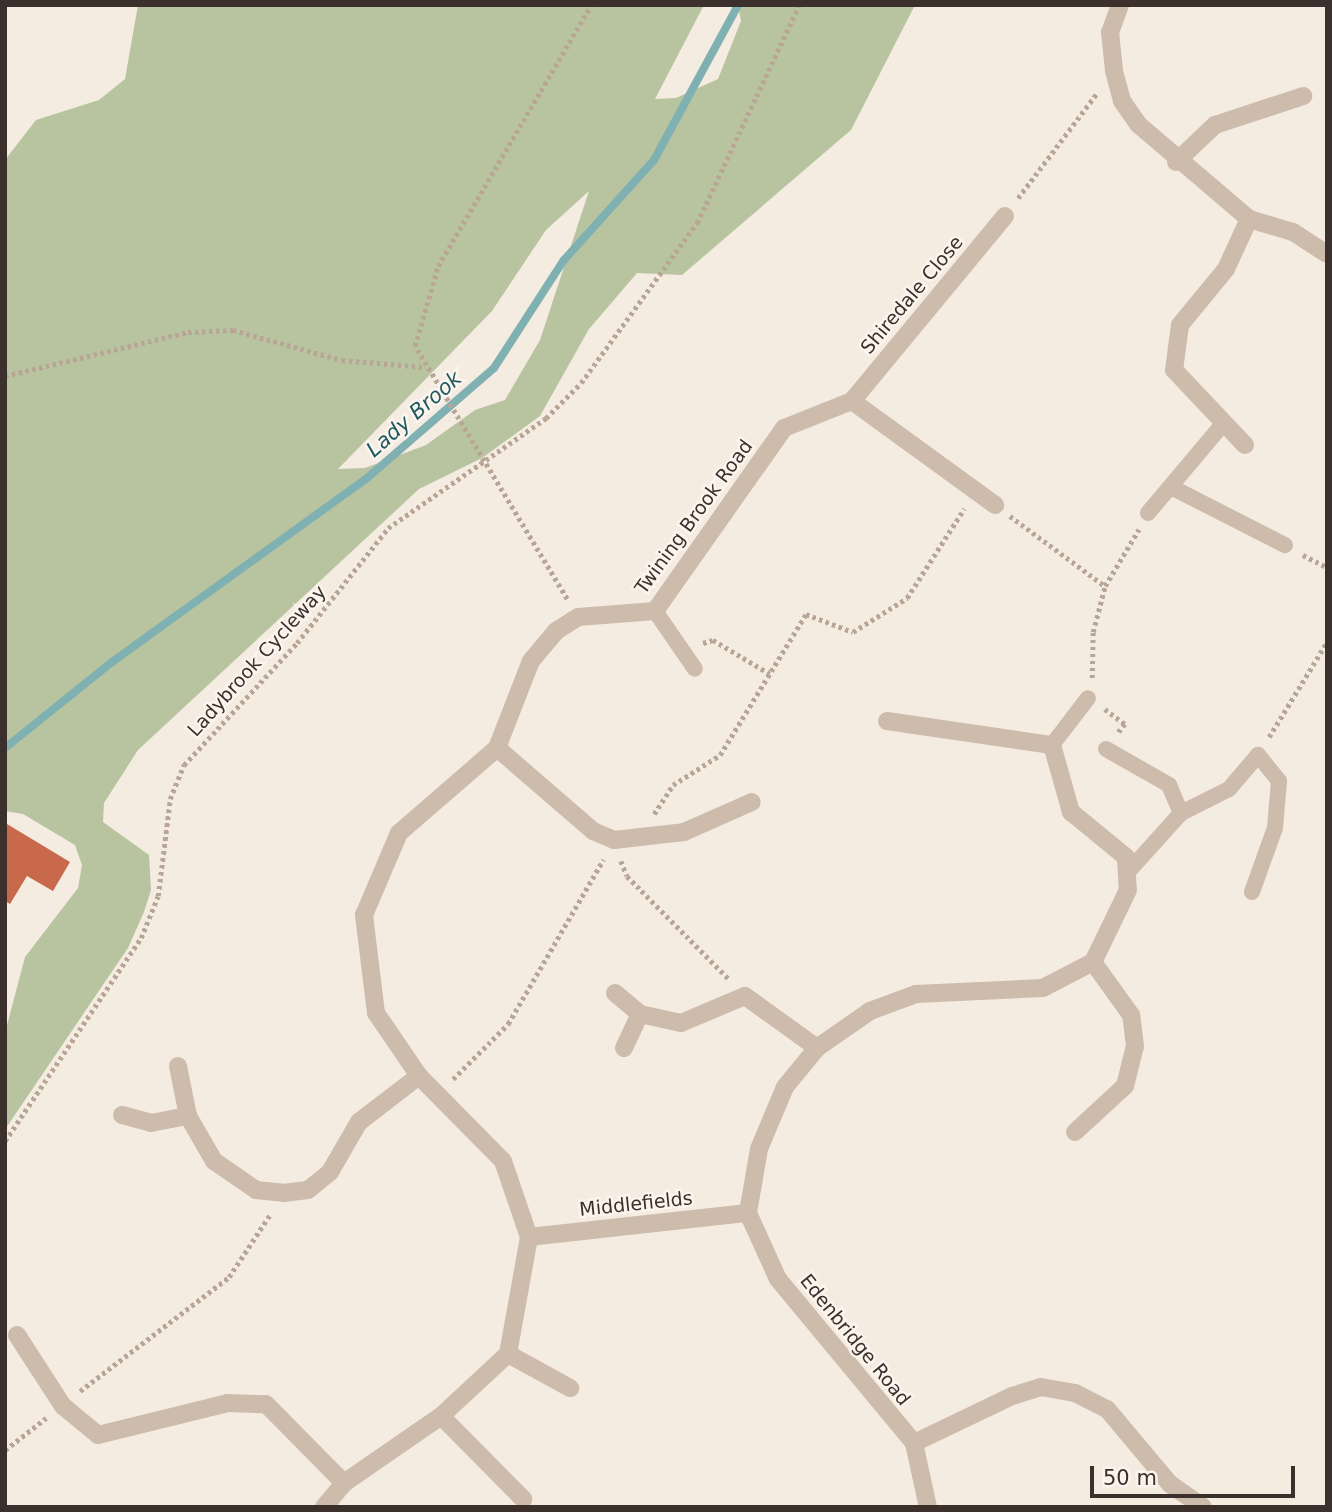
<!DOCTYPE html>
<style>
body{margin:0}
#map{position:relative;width:1332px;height:1512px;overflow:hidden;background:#f4ebe1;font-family:"DejaVu Sans",sans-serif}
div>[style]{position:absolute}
.green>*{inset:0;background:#b8c4a0}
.stream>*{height:8px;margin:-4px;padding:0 4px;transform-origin:4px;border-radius:4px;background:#7fb0b2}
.building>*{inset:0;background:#c8694b}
.path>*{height:4.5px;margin-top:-2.25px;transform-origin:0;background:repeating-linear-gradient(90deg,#b9a596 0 3.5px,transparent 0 7px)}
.service>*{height:16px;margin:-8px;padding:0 8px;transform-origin:8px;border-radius:8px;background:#cdbbac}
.minor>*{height:18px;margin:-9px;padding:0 9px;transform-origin:9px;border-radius:9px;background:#cdbbac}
span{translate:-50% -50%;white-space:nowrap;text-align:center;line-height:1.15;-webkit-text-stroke:5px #fbf5ee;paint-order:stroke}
.street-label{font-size:19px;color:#3b302b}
.water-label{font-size:21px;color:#1f5a5e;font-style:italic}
.frame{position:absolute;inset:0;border:7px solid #3b302b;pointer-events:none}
.scale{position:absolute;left:1090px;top:1466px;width:205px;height:32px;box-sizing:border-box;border:4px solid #3b302b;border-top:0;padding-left:9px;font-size:21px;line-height:24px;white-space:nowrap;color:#3b302b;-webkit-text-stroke:5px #fbf5ee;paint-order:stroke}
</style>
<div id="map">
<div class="green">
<div style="clip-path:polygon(evenodd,138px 5px,704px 5px,655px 99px,676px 98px,718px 79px,741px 21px,738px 5px,915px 5px,851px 130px,682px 275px,637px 273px,589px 329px,540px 416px,482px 458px,419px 489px,138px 750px,104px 803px,103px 822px,149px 855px,151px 890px,144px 912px,128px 948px,6px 1128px,5px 1033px,25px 957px,78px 888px,82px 865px,75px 845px,23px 814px,5px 811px,5px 160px,36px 120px,99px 100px,125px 79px,138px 5px,589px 191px,540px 340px,505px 400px,475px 410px,426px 445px,365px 468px,338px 469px,492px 311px,546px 230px,589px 191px)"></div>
</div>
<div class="stream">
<div style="left:5px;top:748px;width:137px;rotate:-38.8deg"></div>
<div style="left:112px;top:662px;width:313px;rotate:-35.8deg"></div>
<div style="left:366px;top:479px;width:169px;rotate:-40.9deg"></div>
<div style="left:494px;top:368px;width:129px;rotate:-57.1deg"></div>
<div style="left:564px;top:260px;width:135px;rotate:-48deg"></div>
<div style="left:654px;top:160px;width:176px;rotate:-61.5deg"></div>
</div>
<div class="building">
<div style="clip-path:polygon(7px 824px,70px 862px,53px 891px,27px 876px,10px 904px,5px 901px)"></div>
</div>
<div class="path">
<div style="left:1018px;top:198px;width:131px;rotate:-53deg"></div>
<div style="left:5px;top:376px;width:188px;rotate:-13.5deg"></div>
<div style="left:188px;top:332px;width:45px;rotate:-2.5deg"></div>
<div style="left:233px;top:330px;width:113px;rotate:15.4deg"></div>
<div style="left:342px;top:360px;width:83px;rotate:4.8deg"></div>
<div style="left:1010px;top:516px;width:118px;rotate:36.4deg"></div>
<div style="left:1303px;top:555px;width:27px;rotate:27deg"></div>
<div style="left:567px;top:599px;width:295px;rotate:-121deg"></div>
<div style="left:415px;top:346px;width:83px;rotate:-74deg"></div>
<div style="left:438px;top:266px;width:303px;rotate:-59.6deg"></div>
<div style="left:703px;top:643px;width:10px;rotate:-17deg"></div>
<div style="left:713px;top:640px;width:66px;rotate:30.8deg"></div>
<div style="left:1092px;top:678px;width:46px;rotate:-88.8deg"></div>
<div style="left:1093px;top:632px;width:48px;rotate:-75.4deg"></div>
<div style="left:1105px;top:586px;width:66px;rotate:-59.2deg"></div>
<div style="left:1105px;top:709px;width:25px;rotate:37deg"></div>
<div style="left:1125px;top:724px;width:11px;rotate:128deg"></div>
<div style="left:1269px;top:737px;width:111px;rotate:-58.6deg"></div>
<div style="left:654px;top:814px;width:35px;rotate:-57deg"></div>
<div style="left:673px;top:785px;width:56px;rotate:-32.6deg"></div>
<div style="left:720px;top:755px;width:165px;rotate:-58.6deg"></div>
<div style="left:806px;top:614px;width:50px;rotate:21deg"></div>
<div style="left:853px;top:632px;width:64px;rotate:-32.2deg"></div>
<div style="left:907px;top:598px;width:106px;rotate:-57.4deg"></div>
<div style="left:621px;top:861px;width:16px;rotate:68deg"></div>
<div style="left:627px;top:876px;width:146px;rotate:45.3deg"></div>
<div style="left:453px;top:1079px;width:78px;rotate:-45deg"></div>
<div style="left:508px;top:1024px;width:190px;rotate:-59.9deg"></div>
<div style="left:5px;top:1141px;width:244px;rotate:-56.2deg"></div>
<div style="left:141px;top:938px;width:45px;rotate:-68deg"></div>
<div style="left:158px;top:896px;width:98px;rotate:-82.9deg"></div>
<div style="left:170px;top:799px;width:37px;rotate:-68deg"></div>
<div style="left:184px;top:765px;width:166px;rotate:-47.2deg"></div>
<div style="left:297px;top:643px;width:147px;rotate:-51.6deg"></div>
<div style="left:388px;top:528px;width:193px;rotate:-34.8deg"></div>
<div style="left:546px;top:418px;width:49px;rotate:-45deg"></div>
<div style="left:581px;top:383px;width:198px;rotate:-54.1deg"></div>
<div style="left:697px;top:223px;width:241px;rotate:-64.9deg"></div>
<div style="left:80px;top:1391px;width:188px;rotate:-37.4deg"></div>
<div style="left:229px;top:1277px;width:77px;rotate:-56.7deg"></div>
<div style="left:5px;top:1450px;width:52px;rotate:-38deg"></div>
</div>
<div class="service">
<div style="left:1171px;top:487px;width:128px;rotate:27deg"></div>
<div style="left:1148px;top:513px;width:116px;rotate:-49.9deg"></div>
<div style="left:655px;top:611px;width:70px;rotate:55.4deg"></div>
<div style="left:1052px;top:745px;width:59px;rotate:-52.5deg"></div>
<div style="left:1106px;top:749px;width:73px;rotate:29.7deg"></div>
<div style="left:1169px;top:785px;width:30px;rotate:67deg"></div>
<div style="left:1127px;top:873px;width:81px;rotate:-48deg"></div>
<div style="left:1181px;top:813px;width:54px;rotate:-26.6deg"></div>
<div style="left:1229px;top:789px;width:45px;rotate:-49.5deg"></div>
<div style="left:1258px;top:755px;width:33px;rotate:51deg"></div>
<div style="left:1279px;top:781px;width:47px;rotate:94.9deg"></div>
<div style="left:1275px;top:828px;width:68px;rotate:109.8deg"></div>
</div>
<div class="minor">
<div style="left:1120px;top:5px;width:29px;rotate:110deg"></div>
<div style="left:1110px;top:32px;width:39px;rotate:84deg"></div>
<div style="left:1114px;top:71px;width:31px;rotate:75deg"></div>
<div style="left:1122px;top:101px;width:29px;rotate:55deg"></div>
<div style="left:1139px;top:125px;width:145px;rotate:40.5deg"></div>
<div style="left:1249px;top:219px;width:46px;rotate:16.5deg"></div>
<div style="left:1293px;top:232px;width:40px;rotate:32.9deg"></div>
<div style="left:1176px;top:162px;width:54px;rotate:-43.5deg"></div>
<div style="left:1215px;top:125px;width:93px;rotate:-18.2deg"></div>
<div style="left:852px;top:401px;width:240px;rotate:-50.4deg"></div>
<div style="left:1245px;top:445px;width:103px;rotate:-133.4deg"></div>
<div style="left:1174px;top:370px;width:45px;rotate:-82.4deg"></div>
<div style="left:1180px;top:325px;width:72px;rotate:-50.6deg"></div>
<div style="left:1226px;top:269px;width:55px;rotate:-65.3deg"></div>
<div style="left:887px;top:721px;width:167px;rotate:8.3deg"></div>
<div style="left:1052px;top:745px;width:70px;rotate:74.2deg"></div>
<div style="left:1071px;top:812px;width:71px;rotate:39.3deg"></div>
<div style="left:1126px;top:857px;width:33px;rotate:87deg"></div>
<div style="left:1128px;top:890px;width:80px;rotate:115.9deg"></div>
<div style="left:1093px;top:962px;width:56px;rotate:152.5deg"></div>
<div style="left:1043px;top:988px;width:127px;rotate:177.3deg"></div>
<div style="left:916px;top:994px;width:49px;rotate:159.7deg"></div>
<div style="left:870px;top:1011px;width:65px;rotate:145.1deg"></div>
<div style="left:817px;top:1048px;width:50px;rotate:129.4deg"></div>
<div style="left:785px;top:1087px;width:67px;rotate:112.8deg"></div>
<div style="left:759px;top:1149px;width:65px;rotate:99.8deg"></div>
<div style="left:748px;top:1213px;width:72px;rotate:65.6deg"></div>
<div style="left:778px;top:1279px;width:213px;rotate:50.3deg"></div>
<div style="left:914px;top:1443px;width:66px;rotate:77.7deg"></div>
<div style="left:497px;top:748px;width:127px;rotate:40.8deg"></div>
<div style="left:593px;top:831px;width:23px;rotate:23deg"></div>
<div style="left:614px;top:840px;width:70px;rotate:-6.5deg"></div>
<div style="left:684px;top:832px;width:74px;rotate:-23.8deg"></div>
<div style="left:615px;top:993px;width:33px;rotate:40deg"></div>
<div style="left:640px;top:1014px;width:42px;rotate:12.4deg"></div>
<div style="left:681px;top:1023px;width:69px;rotate:-22.9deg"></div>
<div style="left:745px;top:996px;width:89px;rotate:35.8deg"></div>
<div style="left:624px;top:1048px;width:38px;rotate:-65deg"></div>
<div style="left:178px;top:1066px;width:51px;rotate:78.7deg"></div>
<div style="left:188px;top:1116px;width:52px;rotate:60deg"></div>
<div style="left:214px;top:1161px;width:51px;rotate:34.6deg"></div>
<div style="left:256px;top:1190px;width:27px;rotate:6deg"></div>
<div style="left:283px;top:1193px;width:25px;rotate:-7deg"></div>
<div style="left:308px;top:1190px;width:28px;rotate:-39deg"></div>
<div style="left:330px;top:1172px;width:58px;rotate:-59.9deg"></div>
<div style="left:359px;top:1122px;width:76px;rotate:-37.5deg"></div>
<div style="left:122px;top:1115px;width:30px;rotate:15deg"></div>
<div style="left:151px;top:1123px;width:38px;rotate:-11deg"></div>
<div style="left:1075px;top:1132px;width:68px;rotate:-42.6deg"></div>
<div style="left:1125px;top:1086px;width:41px;rotate:-76deg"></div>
<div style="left:1135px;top:1046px;width:31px;rotate:-97deg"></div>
<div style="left:1131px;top:1015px;width:65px;rotate:-125.6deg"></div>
<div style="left:529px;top:1237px;width:220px;rotate:-6.3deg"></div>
<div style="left:17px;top:1335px;width:85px;rotate:57.1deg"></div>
<div style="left:63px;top:1406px;width:45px;rotate:39.6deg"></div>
<div style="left:98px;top:1435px;width:134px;rotate:-13.8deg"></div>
<div style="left:228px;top:1403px;width:38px;rotate:2deg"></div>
<div style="left:266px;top:1404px;width:111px;rotate:45.4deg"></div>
<div style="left:508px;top:1354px;width:71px;rotate:28.7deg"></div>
<div style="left:441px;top:1416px;width:117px;rotate:45.3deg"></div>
<div style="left:914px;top:1443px;width:109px;rotate:-25.6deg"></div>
<div style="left:1012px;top:1396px;width:30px;rotate:-17deg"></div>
<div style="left:1041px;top:1387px;width:35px;rotate:10deg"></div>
<div style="left:1075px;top:1393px;width:36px;rotate:27deg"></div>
<div style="left:1107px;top:1409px;width:98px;rotate:50deg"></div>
<div style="left:1170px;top:1484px;width:40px;rotate:34.9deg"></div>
<div style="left:324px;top:1507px;width:31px;rotate:-50deg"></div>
<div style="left:344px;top:1483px;width:118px;rotate:-34.6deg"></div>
<div style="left:441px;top:1416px;width:91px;rotate:-42.8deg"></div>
<div style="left:508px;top:1354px;width:119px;rotate:-79.8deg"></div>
<div style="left:529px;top:1237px;width:80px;rotate:-108.9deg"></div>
<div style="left:503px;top:1161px;width:120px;rotate:-134.7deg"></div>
<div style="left:419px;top:1076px;width:76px;rotate:-124.3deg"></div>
<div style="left:376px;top:1013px;width:99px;rotate:-97deg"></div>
<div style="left:364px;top:915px;width:89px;rotate:-66.9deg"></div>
<div style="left:399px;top:833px;width:130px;rotate:-40.9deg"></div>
<div style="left:497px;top:748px;width:93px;rotate:-68.7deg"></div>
<div style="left:531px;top:661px;width:39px;rotate:-50deg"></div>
<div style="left:556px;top:631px;width:26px;rotate:-32deg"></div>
<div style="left:578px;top:617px;width:77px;rotate:-4.5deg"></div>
<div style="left:655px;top:611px;width:224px;rotate:-54.8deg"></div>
<div style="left:784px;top:428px;width:73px;rotate:-21.7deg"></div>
<div style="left:852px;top:401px;width:177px;rotate:36deg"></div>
</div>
<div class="street-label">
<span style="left:912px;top:295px;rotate:-50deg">Shiredale Close</span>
<span style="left:694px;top:517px;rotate:-54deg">Twining Brook Road</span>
<span style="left:257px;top:661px;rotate:-48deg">Ladybrook Cycleway</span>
<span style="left:636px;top:1204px;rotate:-6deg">Middlefields</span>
<span style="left:855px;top:1340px;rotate:51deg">Edenbridge Road</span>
</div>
<div class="water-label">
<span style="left:414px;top:414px;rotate:-41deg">Lady Brook</span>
</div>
<div class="frame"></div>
<div class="scale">50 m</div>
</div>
